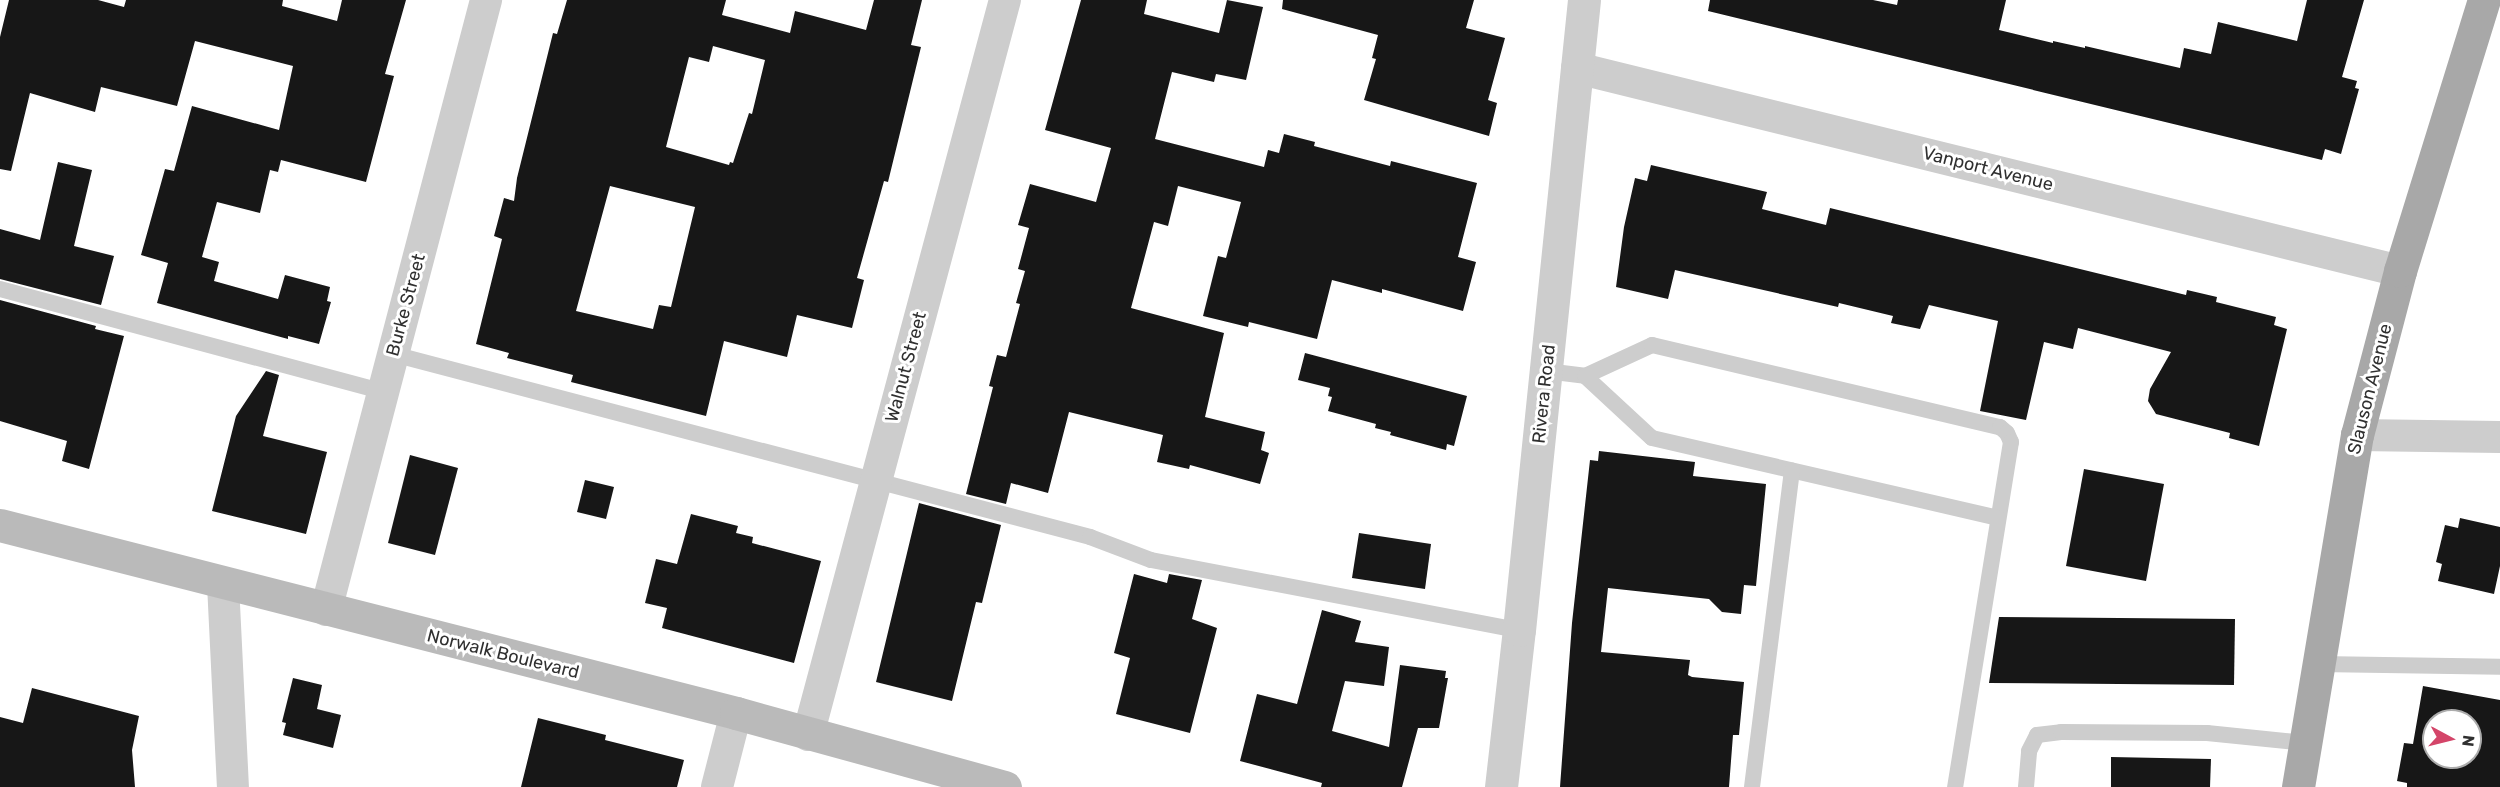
<!DOCTYPE html>
<style>
body{margin:0}
#map{position:relative;width:2500px;height:787px;overflow:hidden;background:#fff;font-family:Rubik,sans-serif}
div>[style]{position:absolute}
.building>*{inset:0;background:#171717}
.service>*{height:16px;margin:-8px;padding:0 8px;transform-origin:8px;border-radius:8px;background:#cdcdcd}
.minor>*{height:32px;margin:-16px;padding:0 16px;transform-origin:16px;border-radius:16px;background:#cdcdcd}
.tertiary>*{height:33px;margin:-16.5px;padding:0 16.5px;transform-origin:16.5px;border-radius:16.5px;background:#cdcdcd}
.secondary>*{height:33px;margin:-16.5px;padding:0 16.5px;transform-origin:16.5px;border-radius:16.5px;background:#bababa}
.primary>*{height:33px;margin:-16.5px;padding:0 16.5px;transform-origin:16.5px;border-radius:16.5px;background:#a8a8a8}
span{translate:-50% -50%;white-space:nowrap;text-align:center;line-height:1.15;-webkit-text-stroke:6px #fff;paint-order:stroke}
.street-label{font-size:18px;color:#303030}
.north{position:absolute;left:2422px;top:709px;width:60px;height:60px;box-sizing:border-box;background:#fff;border:2px solid #acacac;border-radius:50%;rotate:97deg;font-size:16px;font-weight:700;line-height:24px;text-align:center;color:#303030}
.north::after{content:'';display:block;margin:auto;width:21px;height:27px;background:#d44569;clip-path:polygon(50% 0,100% 100%,50% 72%,0 100%)}
</style>
<div id="map">
<div class="building">
<div style="clip-path:polygon(9px 0,98px 0,124px 7px,126px 0,283px 0,282px 6px,337px 21px,342px 0,406px 0,385px 74px,394px 76px,366px 182px,281px 160px,278px 172px,270px 170px,260px 213px,217px 202px,202px 257px,219px 262px,214px 281px,278px 299px,285px 275px,330px 287px,327px 301px,331px 302px,319px 344px,288px 336px,288px 339px,157px 303px,168px 263px,141px 255px,165px 169px,174px 171px,192px 106px,279px 130px,293px 66px,195px 41px,177px 106px,101px 87px,95px 112px,30px 93px,11px 171px,0 169px,0 37px)"></div>
<div style="clip-path:polygon(evenodd,567px 0,726px 0,722px 15px,790px 33px,795px 11px,866px 30px,874px 0,922px 0,911px 45px,921px 47px,888px 182px,884px 181px,857px 278px,864px 280px,852px 328px,797px 315px,787px 357px,724px 341px,706px 416px,571px 382px,573px 375px,507px 358px,509px 353px,476px 344px,502px 239px,494px 236px,504px 198px,514px 201px,517px 178px,553px 33px,557px 34px,567px 0,713px 46px,765px 60px,752px 114px,749px 113px,733px 163px,730px 162px,729px 165px,666px 147px,689px 57px,709px 62px,713px 46px,567px 0,610px 186px,695px 207px,671px 307px,659px 305px,653px 329px,576px 311px,610px 186px)"></div>
<div style="clip-path:polygon(1081px 0,1147px 0,1144px 14px,1219px 33px,1227px 0,1263px 7px,1246px 80px,1216px 74px,1214px 82px,1172px 72px,1155px 139px,1264px 167px,1268px 150px,1279px 153px,1284px 134px,1315px 142px,1314px 146px,1390px 166px,1391px 161px,1477px 183px,1458px 257px,1476px 262px,1463px 311px,1382px 289px,1382px 293px,1332px 280px,1317px 339px,1249px 322px,1248px 327px,1203px 316px,1218px 256px,1226px 258px,1241px 202px,1178px 186px,1168px 226px,1154px 222px,1131px 308px,1224px 333px,1205px 417px,1265px 432px,1261px 450px,1269px 453px,1260px 484px,1190px 465px,1189px 469px,1157px 462px,1163px 435px,1069px 412px,1048px 493px,1011px 483px,1006px 504px,966px 494px,993px 387px,989px 386px,997px 355px,1006px 357px,1020px 304px,1016px 303px,1025px 271px,1018px 269px,1029px 228px,1018px 225px,1030px 184px,1096px 202px,1111px 148px,1045px 130px)"></div>
<div style="clip-path:polygon(1283px 0,1474px 0,1466px 28px,1505px 38px,1488px 100px,1497px 103px,1489px 136px,1364px 100px,1376px 59px,1372px 58px,1378px 35px,1282px 9px)"></div>
<div style="clip-path:polygon(1710px 0,1873px 0,1897px 5px,1898px 0,2006px 0,1999px 30px,2053px 43px,2053px 41px,2085px 48px,2085px 46px,2180px 68px,2184px 48px,2211px 54px,2218px 22px,2297px 41px,2307px 0,2364px 0,2342px 77px,2357px 81px,2355px 88px,2359px 89px,2341px 154px,2325px 149px,2322px 160px,1708px 11px)"></div>
<div style="clip-path:polygon(58px 162px,92px 170px,74px 246px,114px 256px,101px 305px,0 279px,0 229px,40px 240px)"></div>
<div style="clip-path:polygon(1651px 165px,1767px 192px,1762px 209px,1826px 225px,1830px 208px,2186px 295px,2187px 290px,2217px 297px,2216px 302px,2276px 317px,2274px 325px,2287px 329px,2259px 446px,2229px 438px,2230px 433px,2156px 414px,2148px 401px,2150px 389px,2171px 352px,2078px 328px,2073px 349px,2044px 342px,2026px 420px,1980px 411px,1998px 321px,1929px 305px,1920px 329px,1891px 323px,1893px 316px,1839px 303px,1838px 307px,1675px 270px,1668px 299px,1616px 287px,1624px 227px,1635px 178px,1647px 181px)"></div>
<div style="clip-path:polygon(0 300px,96px 326px,95px 329px,124px 336px,89px 469px,62px 461px,67px 441px,0 421px)"></div>
<div style="clip-path:polygon(1305px 353px,1467px 396px,1454px 446px,1447px 444px,1446px 450px,1390px 435px,1391px 432px,1375px 428px,1376px 424px,1328px 411px,1332px 397px,1328px 396px,1330px 388px,1298px 380px)"></div>
<div style="clip-path:polygon(266px 371px,279px 375px,263px 436px,327px 452px,306px 534px,212px 511px,236px 416px)"></div>
<div style="clip-path:polygon(1599px 451px,1695px 462px,1693px 476px,1766px 484px,1756px 586px,1744px 585px,1741px 614px,1722px 612px,1709px 599px,1608px 588px,1601px 652px,1690px 660px,1688px 675px,1692px 677px,1744px 682px,1739px 735px,1733px 735px,1729px 787px,1560px 787px,1572px 623px,1590px 460px,1598px 461px)"></div>
<div style="clip-path:polygon(410px 455px,458px 468px,435px 555px,388px 543px)"></div>
<div style="clip-path:polygon(2084px 469px,2164px 484px,2146px 581px,2066px 566px)"></div>
<div style="clip-path:polygon(585px 480px,614px 487px,606px 519px,577px 512px)"></div>
<div style="clip-path:polygon(919px 503px,1001px 525px,982px 603px,976px 602px,952px 701px,876px 682px)"></div>
<div style="clip-path:polygon(691px 514px,738px 526px,736px 533px,753px 537px,752px 543px,821px 561px,794px 663px,662px 628px,667px 608px,645px 603px,656px 559px,677px 564px)"></div>
<div style="clip-path:polygon(2460px 518px,2500px 527px,2500px 566px,2494px 594px,2438px 581px,2442px 564px,2436px 562px,2445px 525px,2458px 528px)"></div>
<div style="clip-path:polygon(1359px 533px,1431px 544px,1425px 589px,1352px 578px)"></div>
<div style="clip-path:polygon(1134px 574px,1167px 583px,1169px 574px,1202px 580px,1192px 619px,1217px 628px,1190px 733px,1116px 714px,1130px 658px,1114px 653px)"></div>
<div style="clip-path:polygon(1322px 610px,1361px 621px,1355px 642px,1389px 647px,1384px 686px,1345px 681px,1332px 731px,1389px 747px,1400px 665px,1446px 671px,1445px 678px,1448px 678px,1439px 728px,1418px 728px,1402px 787px,1321px 787px,1322px 783px,1240px 761px,1257px 694px,1297px 704px)"></div>
<div style="clip-path:polygon(1999px 617px,2235px 619px,2234px 685px,1989px 683px)"></div>
<div style="clip-path:polygon(293px 678px,322px 685px,317px 709px,341px 715px,333px 748px,283px 735px,286px 723px,282px 722px)"></div>
<div style="clip-path:polygon(evenodd,2423px 686px,2500px 700px,2500px 787px,2407px 787px,2407px 783px,2397px 781px,2404px 743px,2413px 744px,2423px 686px,2434px 721px,2470px 721px,2470px 757px,2434px 757px,2434px 721px)"></div>
<div style="clip-path:polygon(32px 688px,139px 716px,132px 750px,135px 787px,0 787px,0 717px,23px 723px)"></div>
<div style="clip-path:polygon(538px 718px,606px 735px,605px 740px,684px 760px,677px 787px,521px 787px)"></div>
<div style="clip-path:polygon(2111px 757px,2211px 759px,2210px 787px,2111px 787px)"></div>
</div>
<div class="service">
<div style="left:0;top:289px;width:398px;rotate:15deg"></div>
<div style="left:393px;top:354px;width:721px;rotate:14.71deg"></div>
<div style="left:1090px;top:537px;width:65px;rotate:20.7deg"></div>
<div style="left:1151px;top:560px;width:375px;rotate:10.8deg"></div>
<div style="left:1546px;top:371px;width:39px;rotate:7deg"></div>
<div style="left:1585px;top:376px;width:74px;rotate:-24.8deg"></div>
<div style="left:1652px;top:345px;width:358px;rotate:13.3deg"></div>
<div style="left:2000px;top:427px;width:9px;rotate:41deg"></div>
<div style="left:2007px;top:433px;width:10px;rotate:66deg"></div>
<div style="left:2011px;top:442px;width:350px;rotate:99.2deg"></div>
<div style="left:1585px;top:376px;width:91px;rotate:42.8deg"></div>
<div style="left:1652px;top:438px;width:355px;rotate:13deg"></div>
<div style="left:2318px;top:664px;width:182px;rotate:0.9deg"></div>
<div style="left:1752px;top:787px;width:319px;rotate:-82.8deg"></div>
<div style="left:2026px;top:787px;width:36px;rotate:-85deg"></div>
<div style="left:2029px;top:751px;width:18px;rotate:-63deg"></div>
<div style="left:2037px;top:735px;width:24px;rotate:-7deg"></div>
<div style="left:2061px;top:732px;width:146px;rotate:0.4deg"></div>
<div style="left:2207px;top:733px;width:99px;rotate:5.8deg"></div>
</div>
<div class="minor">
<div style="left:1577px;top:68px;width:848px;rotate:13.86deg"></div>
<div style="left:2357px;top:435px;width:143px;rotate:0.8deg"></div>
<div style="left:223px;top:584px;width:203px;rotate:87.2deg"></div>
<div style="left:326px;top:610px;width:631px;rotate:-75.3deg"></div>
<div style="left:808px;top:735px;width:761px;rotate:-75deg"></div>
<div style="left:717px;top:787px;width:76px;rotate:-75.6deg"></div>
</div>
<div class="tertiary">
<div style="left:1501px;top:787px;width:158px;rotate:-83.5deg"></div>
<div style="left:1519px;top:630px;width:633px;rotate:-84.11deg"></div>
</div>
<div class="secondary">
<div style="left:0;top:525px;width:760px;rotate:14.33deg"></div>
<div style="left:736px;top:713px;width:279px;rotate:15.4deg"></div>
</div>
<div class="primary">
<div style="left:2298px;top:787px;width:357px;rotate:-80.5deg"></div>
<div style="left:2357px;top:435px;width:170px;rotate:-75.3deg"></div>
<div style="left:2400px;top:271px;width:284px;rotate:-72.8deg"></div>
</div>
<div class="street-label">
<span style="left:1988px;top:169px;rotate:14deg">Vanport Avenue</span>
<span style="left:406px;top:305px;rotate:-75deg">Burke Street</span>
<span style="left:906px;top:367px;rotate:-75deg">Walnut Street</span>
<span style="left:2370px;top:389px;rotate:-76deg">Slauson Avenue</span>
<span style="left:1544px;top:394px;rotate:-84deg">Rivera Road</span>
<span style="left:503px;top:654px;rotate:14deg">Norwalk Boulevard</span>
</div>
<div class="north">N</div>
</div>
